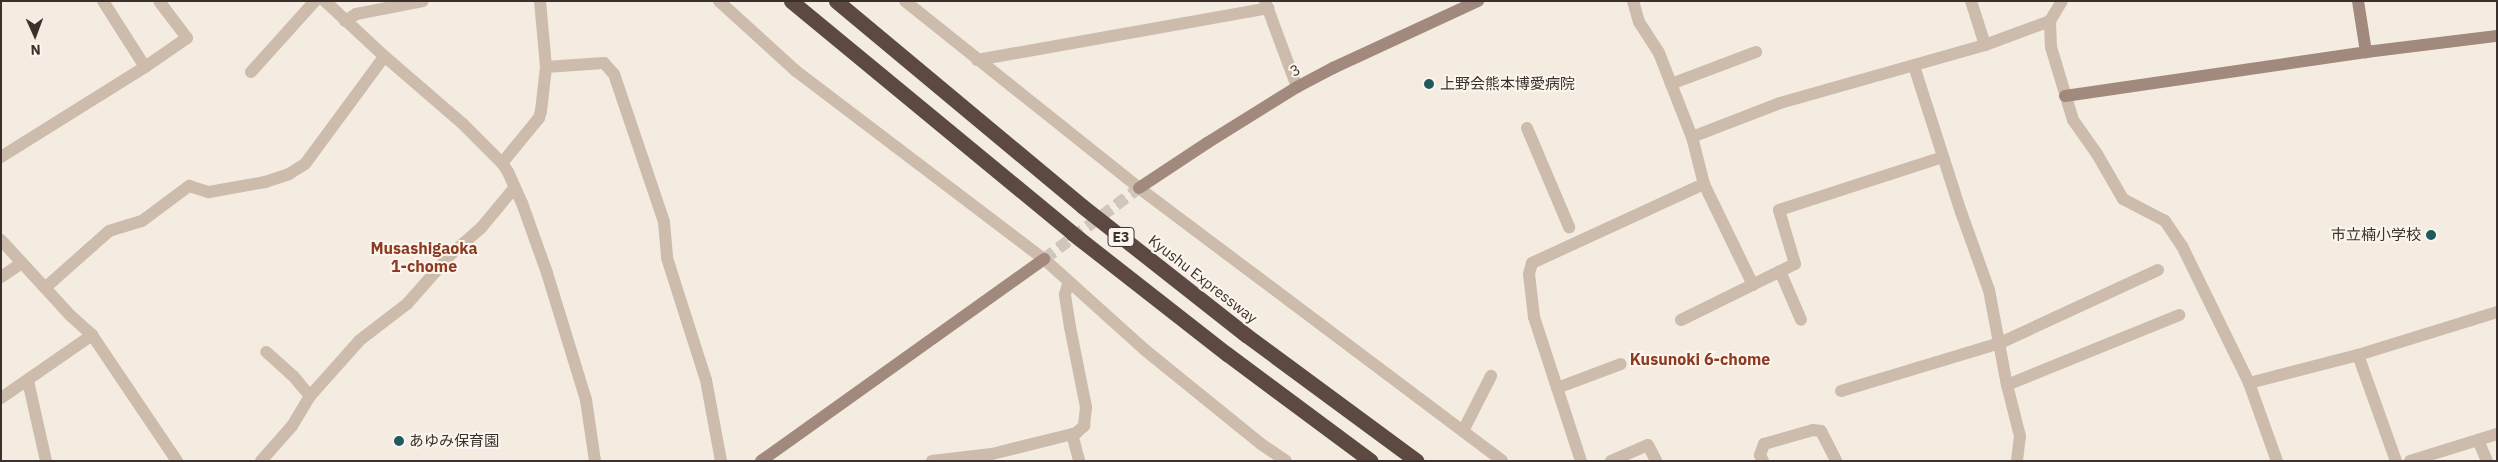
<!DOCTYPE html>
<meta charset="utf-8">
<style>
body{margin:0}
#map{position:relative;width:2498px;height:462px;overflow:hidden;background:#f4ebe1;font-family:"IBM Plex Sans","Noto Sans JP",sans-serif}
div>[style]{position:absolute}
.secondary-tunnel>*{height:12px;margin-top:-6px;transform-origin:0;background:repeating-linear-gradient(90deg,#cfc6bd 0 12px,transparent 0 18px)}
.street>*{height:12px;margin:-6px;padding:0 6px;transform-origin:6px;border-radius:6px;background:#cdbbac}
.secondary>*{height:12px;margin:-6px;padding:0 6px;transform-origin:6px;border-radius:6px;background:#a18a7d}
.highway>*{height:15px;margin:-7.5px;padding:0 7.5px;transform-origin:7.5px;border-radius:7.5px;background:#5c4a42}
.dots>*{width:14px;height:14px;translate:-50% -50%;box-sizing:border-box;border:2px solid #fbf5ee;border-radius:50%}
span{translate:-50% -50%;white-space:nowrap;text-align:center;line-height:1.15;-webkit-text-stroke:4px #fbf5ee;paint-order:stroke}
.shield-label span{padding:1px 4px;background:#fbf5ee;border:1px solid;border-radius:4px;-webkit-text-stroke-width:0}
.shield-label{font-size:14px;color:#3b302b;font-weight:700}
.street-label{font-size:15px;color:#3b302b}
.poi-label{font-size:15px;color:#3b302b}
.left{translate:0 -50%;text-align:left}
.right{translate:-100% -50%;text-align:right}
.neighbourhood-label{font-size:16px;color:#8c3b22;font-weight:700}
.frame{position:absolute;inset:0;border:2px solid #3b302b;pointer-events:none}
.north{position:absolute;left:10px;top:10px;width:50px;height:50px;-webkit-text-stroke:4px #fbf5ee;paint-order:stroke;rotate:178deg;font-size:14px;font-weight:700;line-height:20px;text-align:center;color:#3b302b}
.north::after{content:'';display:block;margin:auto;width:18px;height:22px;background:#3b302b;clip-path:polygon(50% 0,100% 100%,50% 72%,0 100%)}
</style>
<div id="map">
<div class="secondary-tunnel">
<div style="left:1044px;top:259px;width:119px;rotate:-36.8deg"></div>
</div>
<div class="street">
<div style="left:103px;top:1px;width:78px;rotate:57.5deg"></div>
<div style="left:325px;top:1px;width:79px;rotate:43deg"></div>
<div style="left:383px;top:55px;width:106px;rotate:40.8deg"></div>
<div style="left:463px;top:124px;width:55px;rotate:45deg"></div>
<div style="left:502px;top:163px;width:11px;rotate:56deg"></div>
<div style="left:508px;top:172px;width:34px;rotate:66deg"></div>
<div style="left:522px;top:203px;width:74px;rotate:70.3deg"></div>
<div style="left:547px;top:273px;width:133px;rotate:72.9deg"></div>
<div style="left:586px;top:400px;width:62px;rotate:81.6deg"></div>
<div style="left:719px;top:1px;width:104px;rotate:42.3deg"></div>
<div style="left:796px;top:71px;width:311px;rotate:37.2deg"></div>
<div style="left:1044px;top:259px;width:136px;rotate:42deg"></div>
<div style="left:1145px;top:350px;width:149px;rotate:39deg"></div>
<div style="left:1261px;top:444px;width:30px;rotate:34deg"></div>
<div style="left:905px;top:1px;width:300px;rotate:38.6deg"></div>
<div style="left:1139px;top:188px;width:454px;rotate:36.9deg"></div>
<div style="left:1265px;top:1px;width:92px;rotate:69.6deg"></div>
<div style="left:1633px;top:1px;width:22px;rotate:74deg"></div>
<div style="left:1639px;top:22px;width:37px;rotate:57deg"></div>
<div style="left:1659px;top:53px;width:90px;rotate:68.6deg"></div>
<div style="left:1971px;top:1px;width:46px;rotate:72.3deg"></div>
<div style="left:2062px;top:1px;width:23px;rotate:121deg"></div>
<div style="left:2050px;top:21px;width:26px;rotate:88deg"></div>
<div style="left:2051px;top:47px;width:76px;rotate:73.2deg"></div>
<div style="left:2073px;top:120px;width:42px;rotate:54.8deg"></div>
<div style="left:2097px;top:154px;width:52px;rotate:60deg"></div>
<div style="left:2123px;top:199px;width:47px;rotate:27.6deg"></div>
<div style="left:2165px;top:221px;width:30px;rotate:56deg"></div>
<div style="left:2182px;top:246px;width:153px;rotate:63.9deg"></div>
<div style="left:2249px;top:383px;width:83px;rotate:70.3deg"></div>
<div style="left:345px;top:21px;width:13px;rotate:-32deg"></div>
<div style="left:356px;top:14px;width:68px;rotate:-11deg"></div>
<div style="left:977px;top:60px;width:296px;rotate:-10.1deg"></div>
<div style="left:1914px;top:66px;width:153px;rotate:72.2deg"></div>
<div style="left:1961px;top:212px;width:83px;rotate:70.3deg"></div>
<div style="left:1989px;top:290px;width:97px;rotate:79.3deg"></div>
<div style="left:2007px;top:385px;width:53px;rotate:75.7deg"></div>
<div style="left:2020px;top:436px;width:25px;rotate:97deg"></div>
<div style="left:546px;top:67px;width:58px;rotate:-3.9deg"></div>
<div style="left:604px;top:63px;width:15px;rotate:48deg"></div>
<div style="left:614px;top:74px;width:156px;rotate:71.3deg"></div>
<div style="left:664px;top:222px;width:36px;rotate:85deg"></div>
<div style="left:667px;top:258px;width:128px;rotate:72.3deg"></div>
<div style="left:706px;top:380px;width:82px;rotate:79.5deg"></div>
<div style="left:251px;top:72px;width:96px;rotate:-48deg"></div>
<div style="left:1671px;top:84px;width:91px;rotate:-20.6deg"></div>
<div style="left:1527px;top:128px;width:108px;rotate:67deg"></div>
<div style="left:1px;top:157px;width:170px;rotate:-32deg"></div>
<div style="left:145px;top:67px;width:51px;rotate:-34.6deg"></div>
<div style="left:187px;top:38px;width:46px;rotate:-127.1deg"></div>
<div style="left:502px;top:163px;width:58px;rotate:-50.6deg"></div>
<div style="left:539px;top:118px;width:7px;rotate:-74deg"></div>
<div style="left:541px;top:111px;width:44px;rotate:-83.5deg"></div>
<div style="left:546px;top:67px;width:66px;rotate:-95.2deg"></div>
<div style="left:1px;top:240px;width:103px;rotate:47.4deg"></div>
<div style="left:71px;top:316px;width:28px;rotate:42deg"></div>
<div style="left:92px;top:335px;width:152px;rotate:56deg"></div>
<div style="left:1780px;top:271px;width:53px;rotate:66.8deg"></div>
<div style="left:1px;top:277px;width:25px;rotate:-34deg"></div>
<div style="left:1753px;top:285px;width:112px;rotate:-115.9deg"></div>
<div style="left:1704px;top:184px;width:49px;rotate:-104.3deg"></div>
<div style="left:1692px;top:137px;width:94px;rotate:-21.1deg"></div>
<div style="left:1780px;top:103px;width:213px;rotate:-15.8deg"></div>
<div style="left:1985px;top:45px;width:69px;rotate:-20.3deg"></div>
<div style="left:46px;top:287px;width:84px;rotate:-41.6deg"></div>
<div style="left:109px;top:231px;width:34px;rotate:-17deg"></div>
<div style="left:142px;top:221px;width:59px;rotate:-36.7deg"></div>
<div style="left:189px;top:186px;width:21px;rotate:17deg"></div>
<div style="left:209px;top:192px;width:57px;rotate:-10.1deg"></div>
<div style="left:265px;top:182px;width:25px;rotate:-18deg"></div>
<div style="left:289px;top:174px;width:19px;rotate:-32deg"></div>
<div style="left:305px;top:164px;width:133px;rotate:-53.6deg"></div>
<div style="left:384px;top:57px;width:2px;rotate:-117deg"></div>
<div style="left:1681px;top:320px;width:127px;rotate:-26.2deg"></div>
<div style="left:1795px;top:264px;width:56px;rotate:-106.5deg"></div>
<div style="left:1779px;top:210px;width:172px;rotate:-17.9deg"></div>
<div style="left:2358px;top:355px;width:113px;rotate:70.3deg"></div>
<div style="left:28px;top:381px;width:82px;rotate:77.3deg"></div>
<div style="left:2249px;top:383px;width:113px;rotate:-14.4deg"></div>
<div style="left:2358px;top:355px;width:145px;rotate:-17.2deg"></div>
<div style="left:2007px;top:385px;width:186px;rotate:-22.1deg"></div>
<div style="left:1557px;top:388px;width:68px;rotate:-20.6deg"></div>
<div style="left:1841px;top:391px;width:166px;rotate:-16.8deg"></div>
<div style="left:2000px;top:343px;width:174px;rotate:-24.8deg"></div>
<div style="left:310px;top:396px;width:75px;rotate:-48.2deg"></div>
<div style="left:360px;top:340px;width:59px;rotate:-37.5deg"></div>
<div style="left:407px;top:304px;width:65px;rotate:-48.7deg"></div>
<div style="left:450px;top:255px;width:41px;rotate:-41.1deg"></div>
<div style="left:481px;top:228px;width:53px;rotate:-50.3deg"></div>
<div style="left:1px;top:398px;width:111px;rotate:-34.7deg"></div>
<div style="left:1463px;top:431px;width:62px;rotate:-63deg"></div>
<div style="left:1072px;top:434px;width:28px;rotate:75deg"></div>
<div style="left:2478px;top:440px;width:23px;rotate:67deg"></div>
<div style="left:261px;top:461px;width:47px;rotate:-48.5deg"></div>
<div style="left:292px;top:426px;width:35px;rotate:-59deg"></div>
<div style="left:310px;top:396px;width:26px;rotate:-130deg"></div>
<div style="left:293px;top:376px;width:36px;rotate:-138deg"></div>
<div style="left:932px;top:461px;width:60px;rotate:-6.7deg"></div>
<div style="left:992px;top:454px;width:87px;rotate:-14deg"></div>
<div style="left:1076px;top:433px;width:11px;rotate:-41deg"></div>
<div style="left:1084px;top:426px;width:19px;rotate:-84deg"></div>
<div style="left:1086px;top:407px;width:82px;rotate:-101.3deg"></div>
<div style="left:1070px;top:327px;width:33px;rotate:-99deg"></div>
<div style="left:1065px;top:294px;width:13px;rotate:-72deg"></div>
<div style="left:1581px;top:461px;width:151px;rotate:-108.1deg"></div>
<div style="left:1534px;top:317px;width:43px;rotate:-96.6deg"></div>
<div style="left:1529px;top:274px;width:11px;rotate:-75deg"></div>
<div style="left:1532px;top:263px;width:189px;rotate:-24.7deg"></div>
<div style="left:1611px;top:461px;width:40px;rotate:-23.4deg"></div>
<div style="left:1648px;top:445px;width:18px;rotate:63deg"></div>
<div style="left:1763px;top:461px;width:7px;rotate:-117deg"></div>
<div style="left:1760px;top:455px;width:12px;rotate:-70deg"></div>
<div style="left:1764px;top:444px;width:51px;rotate:-15.9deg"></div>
<div style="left:1813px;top:430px;width:8px;rotate:7deg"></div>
<div style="left:1821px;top:431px;width:34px;rotate:63deg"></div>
<div style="left:2410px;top:461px;width:91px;rotate:-17.2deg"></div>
</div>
<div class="secondary">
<div style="left:2358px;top:1px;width:52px;rotate:81.1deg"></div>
<div style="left:2065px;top:96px;width:304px;rotate:-8.3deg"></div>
<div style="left:2366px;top:52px;width:132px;rotate:-7deg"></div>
<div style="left:1139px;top:188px;width:82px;rotate:-33.5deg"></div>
<div style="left:1207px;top:143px;width:106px;rotate:-31.9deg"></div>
<div style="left:1297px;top:87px;width:41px;rotate:-27.8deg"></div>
<div style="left:1333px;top:68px;width:160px;rotate:-24.8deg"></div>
<div style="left:761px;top:461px;width:348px;rotate:-35.5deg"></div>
</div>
<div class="highway">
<div style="left:791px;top:1px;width:364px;rotate:39.5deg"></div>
<div style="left:1072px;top:233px;width:197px;rotate:38deg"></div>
<div style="left:1227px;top:354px;width:179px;rotate:36.6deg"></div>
<div style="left:836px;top:1px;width:320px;rotate:39.8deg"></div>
<div style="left:1082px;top:206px;width:209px;rotate:38.2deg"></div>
<div style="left:1246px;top:335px;width:212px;rotate:36.4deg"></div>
</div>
<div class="dots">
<div style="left:1429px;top:84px;background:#1f5a5e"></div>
<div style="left:2431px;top:235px;background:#1f5a5e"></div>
<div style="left:399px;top:441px;background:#1f5a5e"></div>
</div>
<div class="shield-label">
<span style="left:1121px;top:237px">E3</span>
</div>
<div class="street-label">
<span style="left:1295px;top:70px;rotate:-29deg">3</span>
<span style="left:1203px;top:279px;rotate:38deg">Kyushu Expressway</span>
</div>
<div class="poi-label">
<span class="left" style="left:1440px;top:84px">上野会熊本博愛病院</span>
<span class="right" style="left:2421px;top:235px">市立楠小学校</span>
<span class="left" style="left:409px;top:441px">あゆみ保育園</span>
</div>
<div class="neighbourhood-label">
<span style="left:424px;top:257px">Musashigaoka<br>1-chome</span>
<span style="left:1700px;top:359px">Kusunoki 6-chome</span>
</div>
<div class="frame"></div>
<div class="north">N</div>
</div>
